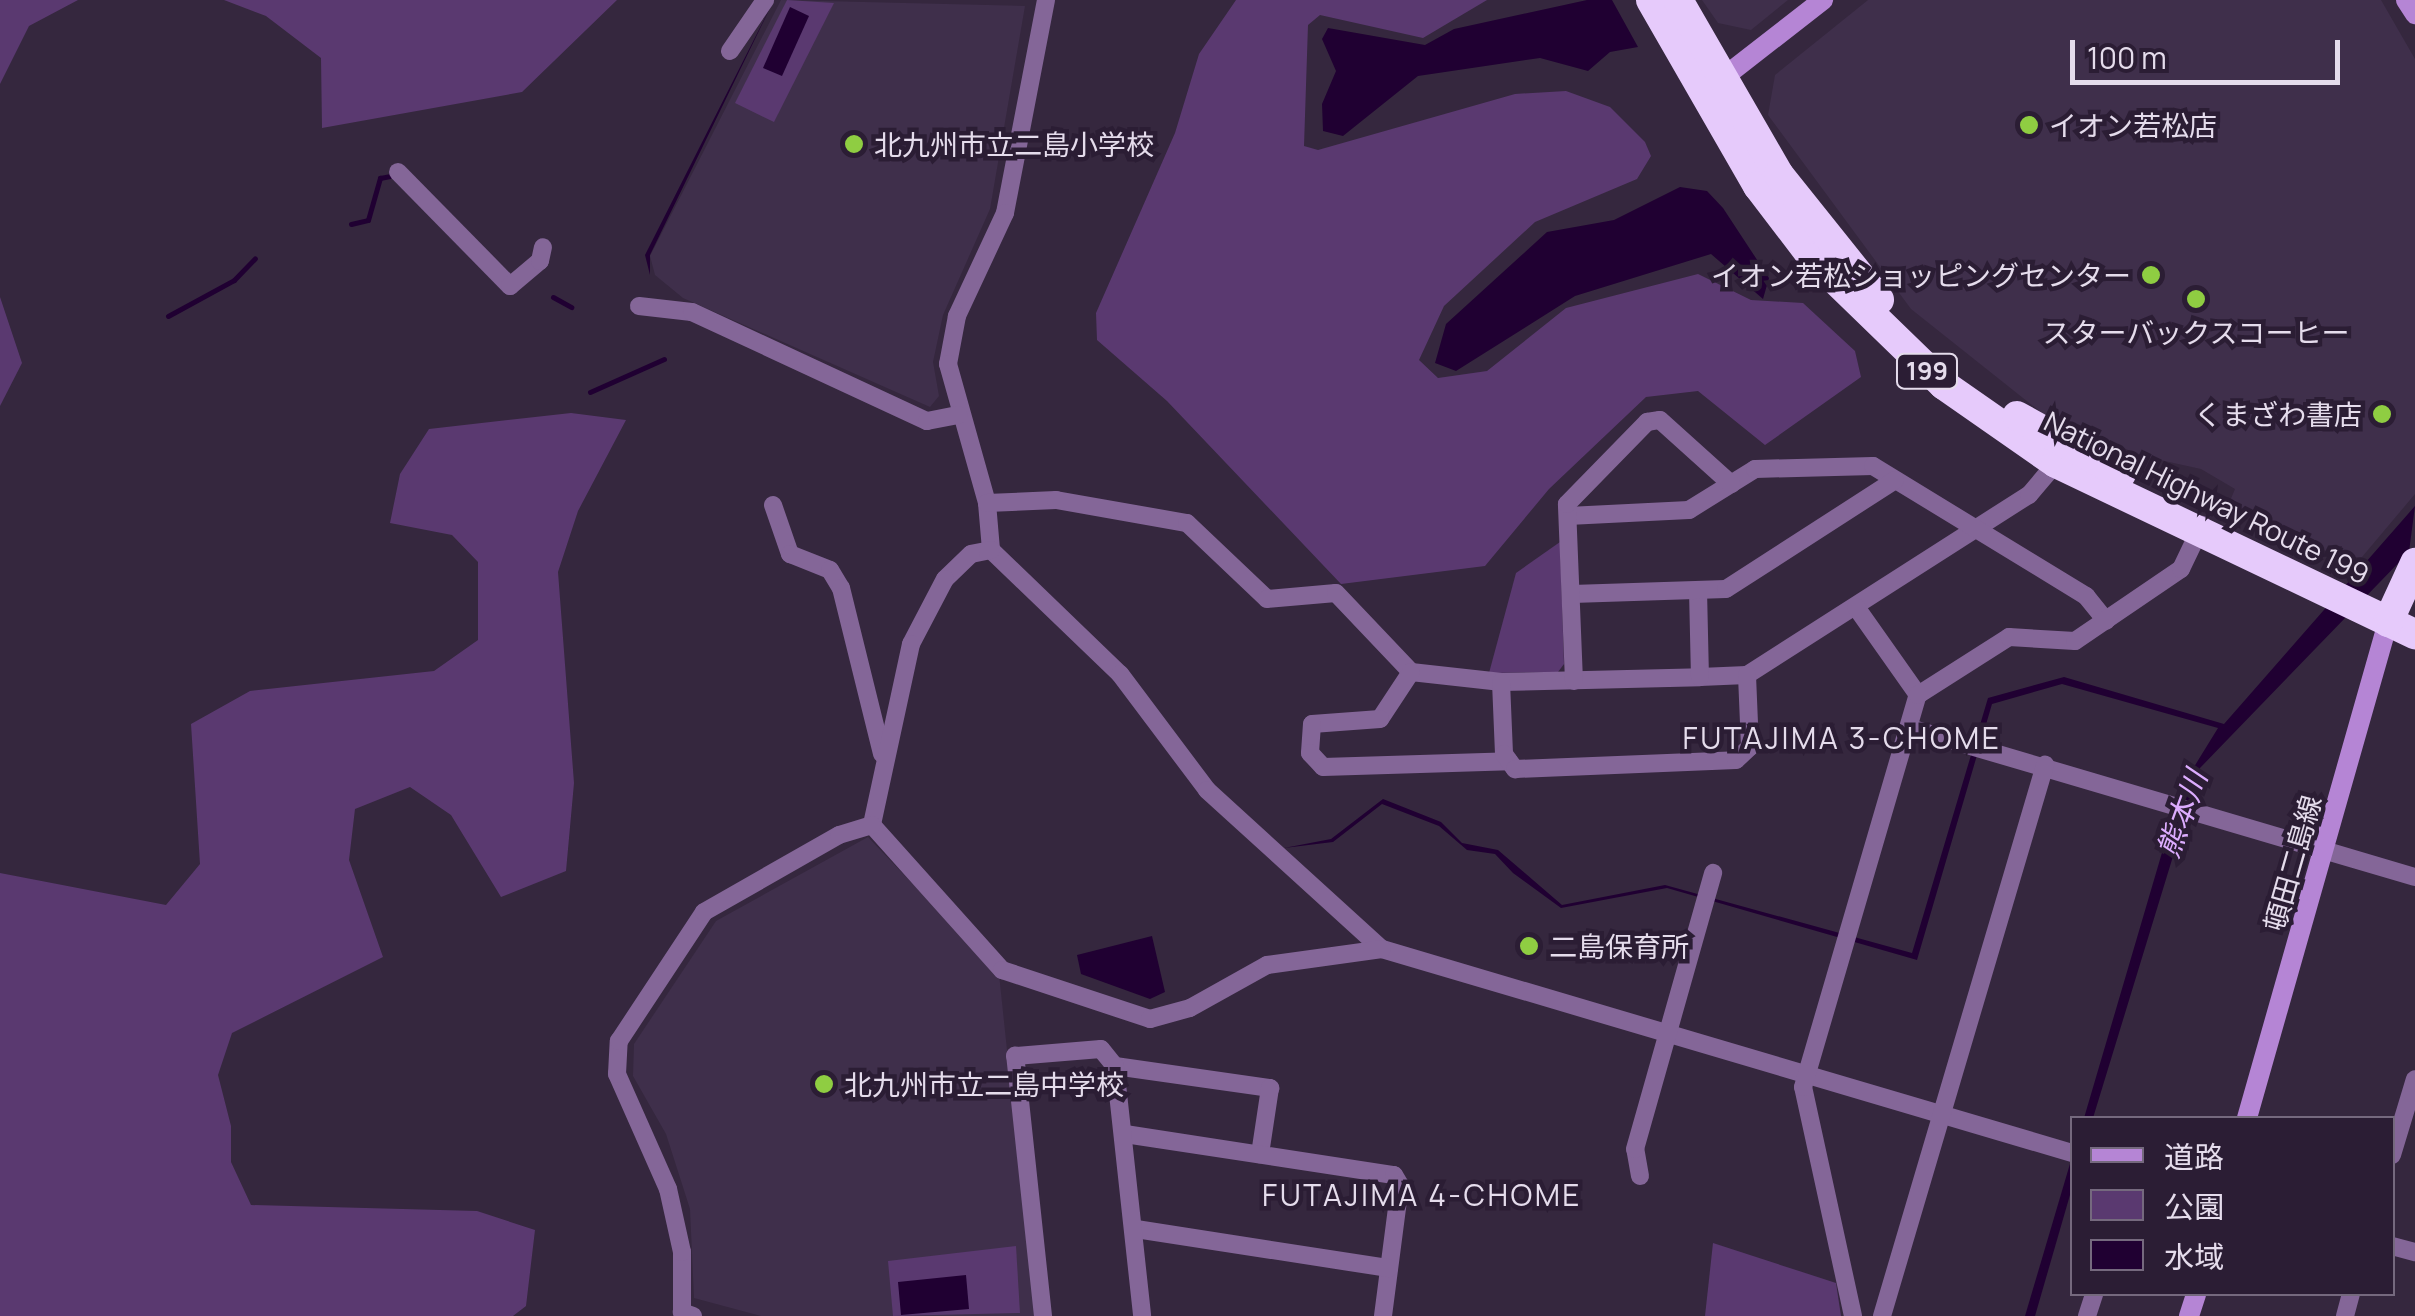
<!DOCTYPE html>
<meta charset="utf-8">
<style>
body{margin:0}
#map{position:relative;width:2415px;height:1316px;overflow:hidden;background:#35273e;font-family:Manrope,"Noto Sans JP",sans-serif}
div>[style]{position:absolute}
.built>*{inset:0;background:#3f2f4b}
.green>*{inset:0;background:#5a3970}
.water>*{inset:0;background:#200032}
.stream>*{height:5px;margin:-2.5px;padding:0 2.5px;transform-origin:2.5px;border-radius:2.5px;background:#200032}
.street>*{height:18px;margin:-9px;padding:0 9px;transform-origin:9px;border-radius:9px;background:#846698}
.secondary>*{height:20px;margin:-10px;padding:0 10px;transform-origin:10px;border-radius:10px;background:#b585d5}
.highway>*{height:30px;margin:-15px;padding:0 15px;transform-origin:15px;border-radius:15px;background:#e6cafb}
.dots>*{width:28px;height:28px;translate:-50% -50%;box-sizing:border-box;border:5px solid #2b1d34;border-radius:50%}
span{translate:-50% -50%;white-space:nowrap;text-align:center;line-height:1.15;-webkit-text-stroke:9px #2b1d34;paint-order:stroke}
.shield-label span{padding:2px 8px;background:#2b1d34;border:2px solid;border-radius:8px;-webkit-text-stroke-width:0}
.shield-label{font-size:25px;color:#e5dcec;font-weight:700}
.poi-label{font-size:28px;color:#e5dcec}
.left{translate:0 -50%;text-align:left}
.right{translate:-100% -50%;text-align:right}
.street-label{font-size:28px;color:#e5dcec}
.neighbourhood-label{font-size:30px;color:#e5dcec;letter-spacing:2.5px}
.water-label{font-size:30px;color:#dcacfe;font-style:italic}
.legend{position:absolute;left:2070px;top:1116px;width:325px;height:180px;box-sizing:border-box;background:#2b1d34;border:2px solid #75697e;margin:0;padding:12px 18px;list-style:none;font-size:30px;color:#e5dcec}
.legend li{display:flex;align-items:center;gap:20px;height:50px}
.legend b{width:50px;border:2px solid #75697e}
.scale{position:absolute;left:2070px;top:40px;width:270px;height:45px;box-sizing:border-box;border:5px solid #e5dcec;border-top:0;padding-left:12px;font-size:30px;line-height:35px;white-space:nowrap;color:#e5dcec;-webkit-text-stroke:8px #2b1d34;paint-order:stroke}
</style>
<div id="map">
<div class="built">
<div style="clip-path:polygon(781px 0,1025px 6px,990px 209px,943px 315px,933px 362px,939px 396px,930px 407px,683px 298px,655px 275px,650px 256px)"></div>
<div style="clip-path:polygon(1702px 0,1788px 0,1751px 30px,1718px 23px)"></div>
<div style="clip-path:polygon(1868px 0,2381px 0,2415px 59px,2415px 494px,2362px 557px,2340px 557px,2227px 508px,2235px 489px,2201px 469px,2142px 456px,2042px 413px,1911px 309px,1768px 115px,1775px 75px)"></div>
<div style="clip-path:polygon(868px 837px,999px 974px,1035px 1316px,761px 1316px,694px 1298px,690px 1209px,666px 1134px,633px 1076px,634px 1044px,716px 921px)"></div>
</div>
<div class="green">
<div style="clip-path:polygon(0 0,78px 0,29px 26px,0 84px)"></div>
<div style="clip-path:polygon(224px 0,617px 0,522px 92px,322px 128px,321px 58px,266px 16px)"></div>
<div style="clip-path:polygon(787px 0,834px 3px,774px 122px,735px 103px)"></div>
<div style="clip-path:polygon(1236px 0,1487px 0,1423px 38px,1320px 15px,1308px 25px,1304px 146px,1318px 150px,1515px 94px,1566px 91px,1610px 107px,1645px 142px,1651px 156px,1637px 179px,1535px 222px,1444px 306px,1419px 360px,1438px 378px,1487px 371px,1566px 308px,1698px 274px,1751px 300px,1803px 303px,1855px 351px,1861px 377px,1765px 445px,1698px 391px,1646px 397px,1549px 489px,1485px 566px,1341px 584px,1167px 401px,1097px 340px,1096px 313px,1175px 133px,1199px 54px)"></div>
<div style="clip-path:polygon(0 297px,22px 363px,0 406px)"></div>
<div style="clip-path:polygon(571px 413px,626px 420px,578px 511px,558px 572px,574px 783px,566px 871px,501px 897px,451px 815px,410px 787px,355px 809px,349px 860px,383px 957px,232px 1033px,218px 1075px,231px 1126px,231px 1162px,251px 1205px,477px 1211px,535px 1230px,526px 1306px,513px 1316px,0 1316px,0 873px,166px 905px,200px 864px,191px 724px,250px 691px,434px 671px,478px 640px,478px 562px,452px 535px,390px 523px,400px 474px,429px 429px)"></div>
<div style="clip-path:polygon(1560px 542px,1564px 664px,1558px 672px,1489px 673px,1516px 573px)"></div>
<div style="clip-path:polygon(1713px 1243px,1836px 1283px,1841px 1316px,1705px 1316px)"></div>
<div style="clip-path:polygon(1016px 1246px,1020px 1313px,893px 1316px,888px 1261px)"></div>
</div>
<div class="water">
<div style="clip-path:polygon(774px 0,650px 255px,650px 275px,645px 255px)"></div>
<div style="clip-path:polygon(1587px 0,1612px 0,1638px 47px,1610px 52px,1588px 71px,1540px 58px,1418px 76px,1343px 136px,1323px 131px,1322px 104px,1336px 71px,1322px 39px,1328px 28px,1425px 45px,1454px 29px)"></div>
<div style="clip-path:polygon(790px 7px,809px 16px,782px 76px,763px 68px)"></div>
<div style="clip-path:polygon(1680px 187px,1707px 191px,1723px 208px,1769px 278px,1763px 299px,1711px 254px,1575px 296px,1456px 371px,1435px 363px,1446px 324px,1547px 232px,1614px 220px)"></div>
<div style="clip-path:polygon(2415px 506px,2409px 552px,2200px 768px,2093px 1118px,2084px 1118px,2181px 788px,2218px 728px,2062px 684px,1992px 704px,1917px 960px,1667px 888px,1561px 908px,1513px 873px,1495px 854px,1467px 850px,1439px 826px,1382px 804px,1333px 842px,1284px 848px,1331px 839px,1383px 799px,1441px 822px,1462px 843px,1498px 850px,1562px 905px,1665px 885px,1912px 953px,1988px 698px,2064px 677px,2224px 724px)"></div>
<div style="clip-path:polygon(1152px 936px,1165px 992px,1150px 999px,1081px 974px,1077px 955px)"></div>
<div style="clip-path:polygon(2072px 1157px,2072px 1188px,2035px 1316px,2025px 1316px)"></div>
<div style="clip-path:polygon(966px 1275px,969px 1309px,901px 1315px,898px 1282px)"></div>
</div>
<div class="stream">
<div style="left:351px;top:224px;width:17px;rotate:-13deg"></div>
<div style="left:368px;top:220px;width:44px;rotate:-74.1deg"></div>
<div style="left:380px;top:178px;width:15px;rotate:-11deg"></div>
<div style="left:553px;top:297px;width:21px;rotate:29deg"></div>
<div style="left:168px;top:316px;width:75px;rotate:-28.6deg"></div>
<div style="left:234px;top:280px;width:30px;rotate:-46deg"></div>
<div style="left:590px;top:392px;width:81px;rotate:-24deg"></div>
</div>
<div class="street">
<div style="left:1046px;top:0;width:217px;rotate:100.9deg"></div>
<div style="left:1005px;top:213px;width:114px;rotate:115deg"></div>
<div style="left:957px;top:316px;width:49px;rotate:100.6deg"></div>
<div style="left:948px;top:364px;width:144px;rotate:74.3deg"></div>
<div style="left:987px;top:503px;width:47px;rotate:85.1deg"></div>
<div style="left:991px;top:550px;width:179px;rotate:43.9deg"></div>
<div style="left:1120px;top:674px;width:145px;rotate:53.1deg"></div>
<div style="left:1207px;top:790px;width:236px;rotate:42.3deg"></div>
<div style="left:1382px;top:949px;width:720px;rotate:16.47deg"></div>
<div style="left:730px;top:51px;width:62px;rotate:-55.5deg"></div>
<div style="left:398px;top:172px;width:160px;rotate:45.5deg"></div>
<div style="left:510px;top:286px;width:39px;rotate:-40deg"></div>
<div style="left:540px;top:261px;width:14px;rotate:-78deg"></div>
<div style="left:639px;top:306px;width:53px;rotate:6.5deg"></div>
<div style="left:692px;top:312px;width:259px;rotate:24.9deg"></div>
<div style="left:927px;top:421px;width:32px;rotate:-11deg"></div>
<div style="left:987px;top:503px;width:69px;rotate:-2.5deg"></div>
<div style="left:1056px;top:500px;width:133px;rotate:10deg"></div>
<div style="left:1187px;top:523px;width:110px;rotate:43.5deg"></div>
<div style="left:1267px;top:599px;width:69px;rotate:-5deg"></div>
<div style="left:1336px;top:593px;width:109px;rotate:46.5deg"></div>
<div style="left:1411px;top:672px;width:91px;rotate:6.3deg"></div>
<div style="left:1501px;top:682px;width:199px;rotate:-1.4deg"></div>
<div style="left:1700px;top:677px;width:47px;rotate:-2.4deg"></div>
<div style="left:1747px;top:675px;width:335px;rotate:-32.6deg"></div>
<div style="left:2029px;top:495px;width:42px;rotate:-49.8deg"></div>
<div style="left:773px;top:505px;width:52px;rotate:70.9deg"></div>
<div style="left:790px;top:554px;width:43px;rotate:21.8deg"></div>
<div style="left:830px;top:570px;width:21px;rotate:59deg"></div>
<div style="left:841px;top:588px;width:171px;rotate:76.1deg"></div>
<div style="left:1568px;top:516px;width:121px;rotate:-2.8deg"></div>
<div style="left:1689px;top:510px;width:78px;rotate:-31.8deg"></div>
<div style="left:1755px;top:469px;width:118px;rotate:-1.5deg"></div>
<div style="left:1873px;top:466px;width:250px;rotate:31.4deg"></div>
<div style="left:2086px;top:596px;width:32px;rotate:51deg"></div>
<div style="left:991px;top:550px;width:20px;rotate:169deg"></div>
<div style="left:971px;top:554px;width:36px;rotate:136deg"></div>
<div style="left:945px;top:579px;width:73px;rotate:117.6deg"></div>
<div style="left:911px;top:644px;width:185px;rotate:102.2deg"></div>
<div style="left:872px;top:825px;width:195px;rotate:48.1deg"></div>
<div style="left:1002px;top:970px;width:156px;rotate:18.3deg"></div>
<div style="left:1150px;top:1019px;width:41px;rotate:-15.4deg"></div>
<div style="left:1190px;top:1008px;width:88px;rotate:-29.2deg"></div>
<div style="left:1267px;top:965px;width:116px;rotate:-7.9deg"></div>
<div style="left:1698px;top:590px;width:87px;rotate:88.7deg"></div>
<div style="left:1572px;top:594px;width:154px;rotate:-1.9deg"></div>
<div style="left:1726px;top:589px;width:201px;rotate:-32.8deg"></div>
<div style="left:1856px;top:607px;width:108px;rotate:54.8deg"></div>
<div style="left:1411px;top:672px;width:56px;rotate:123.4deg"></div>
<div style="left:1380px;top:719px;width:68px;rotate:175.8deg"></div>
<div style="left:1312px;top:724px;width:29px;rotate:94deg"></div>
<div style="left:1310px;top:753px;width:19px;rotate:47deg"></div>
<div style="left:1323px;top:767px;width:186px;rotate:-1.8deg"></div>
<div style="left:1574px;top:681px;width:177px;rotate:-92.3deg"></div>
<div style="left:1567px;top:504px;width:115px;rotate:-45.7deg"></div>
<div style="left:1647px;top:422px;width:13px;rotate:-9deg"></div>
<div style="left:1660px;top:420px;width:96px;rotate:42deg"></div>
<div style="left:1501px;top:682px;width:72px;rotate:87.6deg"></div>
<div style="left:1504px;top:754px;width:19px;rotate:54deg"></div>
<div style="left:1515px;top:769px;width:221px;rotate:-2.3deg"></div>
<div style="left:1736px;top:760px;width:19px;rotate:-43deg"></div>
<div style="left:1750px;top:747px;width:72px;rotate:-92.4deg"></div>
<div style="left:1913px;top:729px;width:523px;rotate:16.43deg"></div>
<div style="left:1115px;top:1066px;width:157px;rotate:8.1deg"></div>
<div style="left:1270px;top:1088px;width:67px;rotate:98.6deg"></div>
<div style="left:1125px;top:1134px;width:272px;rotate:8.7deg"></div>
<div style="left:1394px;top:1175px;width:12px;rotate:59deg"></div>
<div style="left:1400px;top:1185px;width:132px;rotate:97.4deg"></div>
<div style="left:2392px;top:1155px;width:79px;rotate:-73.2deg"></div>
<div style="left:1640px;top:1176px;width:27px;rotate:-100deg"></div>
<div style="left:1635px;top:1149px;width:287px;rotate:-74.2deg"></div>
<div style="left:1136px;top:1229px;width:256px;rotate:8.8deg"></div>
<div style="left:2392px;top:1246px;width:24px;rotate:15deg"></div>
<div style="left:693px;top:1316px;width:12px;rotate:-160deg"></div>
<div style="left:682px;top:1312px;width:60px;rotate:-90deg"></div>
<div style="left:682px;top:1252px;width:65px;rotate:-102.5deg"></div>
<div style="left:668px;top:1189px;width:126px;rotate:-113.9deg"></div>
<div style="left:617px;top:1074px;width:33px;rotate:-87deg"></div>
<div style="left:619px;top:1041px;width:154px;rotate:-56.6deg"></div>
<div style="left:704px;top:912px;width:155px;rotate:-29.7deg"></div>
<div style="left:839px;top:835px;width:34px;rotate:-17deg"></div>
<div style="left:1043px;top:1316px;width:262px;rotate:-96.1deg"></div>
<div style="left:1015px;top:1056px;width:86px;rotate:-4.7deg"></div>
<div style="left:1101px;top:1049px;width:22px;rotate:51deg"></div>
<div style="left:1115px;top:1066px;width:251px;rotate:83.8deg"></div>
<div style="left:1853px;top:1316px;width:234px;rotate:-102.3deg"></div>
<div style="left:1803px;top:1087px;width:409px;rotate:-73.7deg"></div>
<div style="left:1918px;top:695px;width:108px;rotate:-32.5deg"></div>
<div style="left:2009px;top:637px;width:66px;rotate:3.5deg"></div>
<div style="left:2075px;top:641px;width:128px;rotate:-34.2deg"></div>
<div style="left:2181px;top:569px;width:49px;rotate:-64.5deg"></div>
<div style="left:1882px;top:1316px;width:575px;rotate:-73.52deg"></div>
<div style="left:2087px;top:1316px;width:23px;rotate:-72deg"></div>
<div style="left:2345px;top:1316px;width:23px;rotate:-75deg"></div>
</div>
<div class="secondary">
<div style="left:2406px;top:0;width:17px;rotate:57deg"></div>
<div style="left:1715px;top:84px;width:137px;rotate:-37.9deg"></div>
<div style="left:2247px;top:1118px;width:516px;rotate:-74.13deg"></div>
<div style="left:2189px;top:1316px;width:23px;rotate:-72deg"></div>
</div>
<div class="highway">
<div style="left:1651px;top:0;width:215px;rotate:60.1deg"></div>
<div style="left:1758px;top:186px;width:91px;rotate:52.6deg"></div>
<div style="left:1813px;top:258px;width:182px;rotate:44.1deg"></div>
<div style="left:1944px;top:385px;width:136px;rotate:34.9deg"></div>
<div style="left:2056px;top:463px;width:398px;rotate:25.5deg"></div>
<div style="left:1678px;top:0;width:202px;rotate:60deg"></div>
<div style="left:1779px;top:175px;width:160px;rotate:51.3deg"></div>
<div style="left:2017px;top:416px;width:119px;rotate:29.1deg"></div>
<div style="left:2388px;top:622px;width:65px;rotate:-65.4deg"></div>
</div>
<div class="dots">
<div style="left:2029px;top:125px;background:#8fcd42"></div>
<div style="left:854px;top:144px;background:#8fcd42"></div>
<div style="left:2151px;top:275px;background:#8fcd42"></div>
<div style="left:2196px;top:299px;background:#8fcd42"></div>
<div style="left:2382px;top:414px;background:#8fcd42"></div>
<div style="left:1529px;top:946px;background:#8fcd42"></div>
<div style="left:824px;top:1084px;background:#8fcd42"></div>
</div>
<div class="shield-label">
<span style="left:1927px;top:371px">199</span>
</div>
<div class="poi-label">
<span class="left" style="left:2049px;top:125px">イオン若松店</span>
<span class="left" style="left:874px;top:144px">北九州市立二島小学校</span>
<span class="right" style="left:2131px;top:275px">イオン若松ショッピングセンター</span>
<span style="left:2196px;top:332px">スターバックスコーヒー</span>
<span class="right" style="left:2362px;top:414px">くまざわ書店</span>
<span class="left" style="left:1549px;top:946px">二島保育所</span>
<span class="left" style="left:844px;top:1084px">北九州市立二島中学校</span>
</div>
<div class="street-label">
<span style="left:2207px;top:497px;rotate:26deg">National Highway Route 199</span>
<span style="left:2292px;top:863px;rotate:-74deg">頓田二島線</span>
</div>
<div class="neighbourhood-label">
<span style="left:1842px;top:738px">FUTAJIMA 3-CHOME</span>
<span style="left:1422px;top:1195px">FUTAJIMA 4-CHOME</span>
</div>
<div class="water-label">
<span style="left:2182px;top:814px;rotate:-70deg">熊本川</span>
</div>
<ul class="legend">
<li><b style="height:12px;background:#b585d5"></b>道路</li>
<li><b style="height:28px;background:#5a3970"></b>公園</li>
<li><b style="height:28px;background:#200032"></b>水域</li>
</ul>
<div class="scale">100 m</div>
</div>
